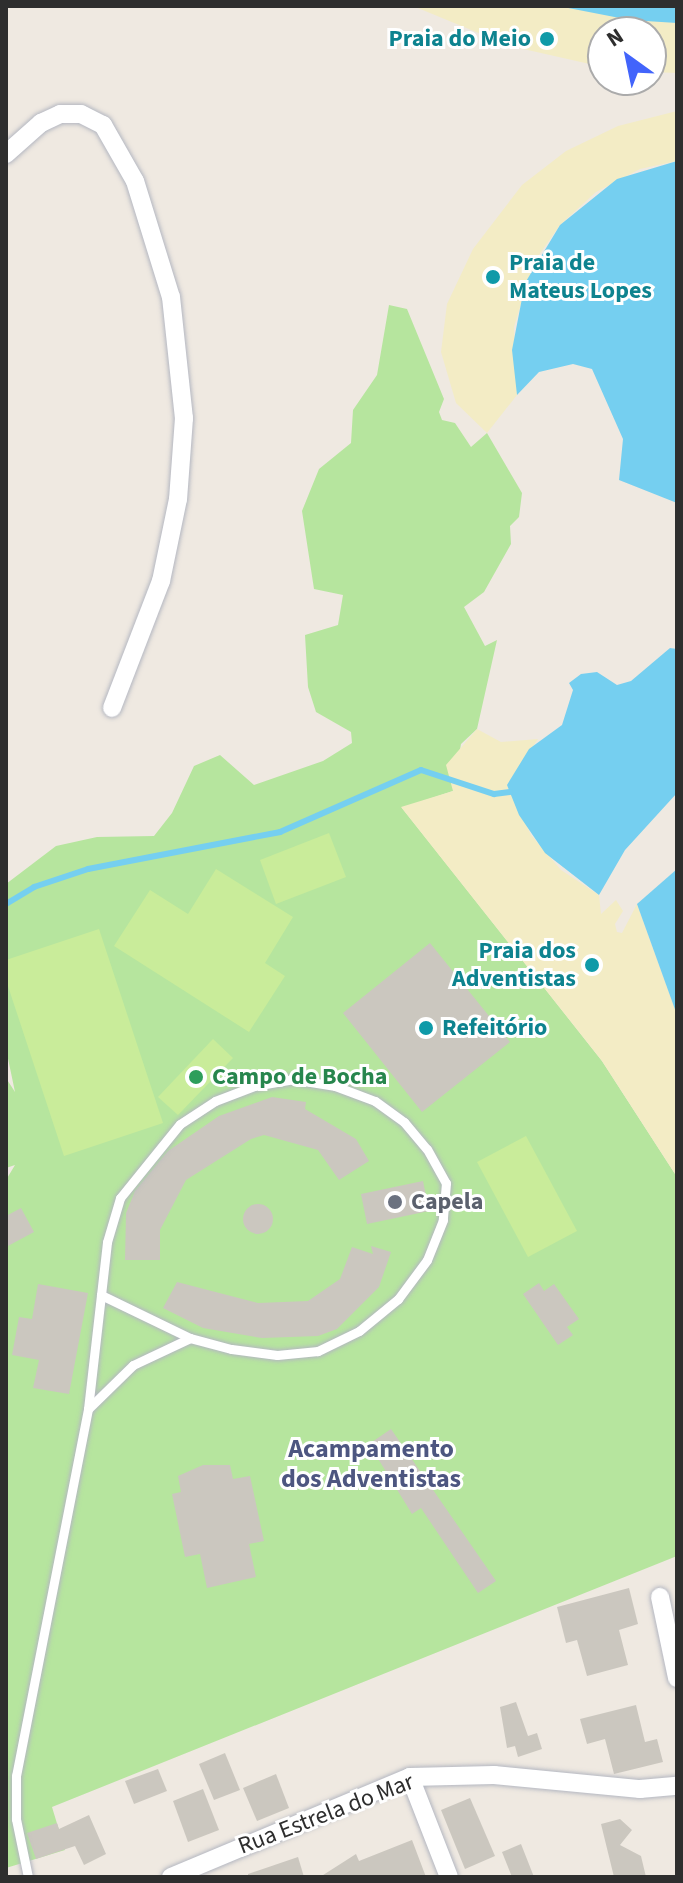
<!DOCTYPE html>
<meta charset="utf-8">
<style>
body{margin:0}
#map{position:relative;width:683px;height:1883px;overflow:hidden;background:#efe9e1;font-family:"Source Sans 3",sans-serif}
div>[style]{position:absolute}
.green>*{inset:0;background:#b6e59e}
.sand>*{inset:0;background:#f3ecc5}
.pitch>*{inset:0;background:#c9ec9a}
.water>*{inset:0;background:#75cff0}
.stream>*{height:6px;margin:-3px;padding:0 3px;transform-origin:3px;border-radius:3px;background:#75cff0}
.building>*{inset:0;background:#cbc7bf}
.round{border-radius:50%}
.roads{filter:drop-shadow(0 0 2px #b4b7c1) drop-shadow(0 0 2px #b4b7c1)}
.service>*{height:9px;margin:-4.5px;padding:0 4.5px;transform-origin:4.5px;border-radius:4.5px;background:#fff}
.minor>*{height:18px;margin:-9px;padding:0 9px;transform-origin:9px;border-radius:9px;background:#fff}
.dots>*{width:22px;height:22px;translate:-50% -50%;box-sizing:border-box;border:4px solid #fff;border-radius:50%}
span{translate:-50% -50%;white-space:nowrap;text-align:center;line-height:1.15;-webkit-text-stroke:6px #fff;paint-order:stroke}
.culture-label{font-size:24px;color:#0d838f;font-weight:700}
.right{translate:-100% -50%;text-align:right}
.left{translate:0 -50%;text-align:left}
.leisure-label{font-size:24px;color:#27864d;font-weight:700}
.worship-label{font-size:24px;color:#5b616d;font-weight:700}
.street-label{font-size:24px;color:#2e2e2e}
.neighbourhood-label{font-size:26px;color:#4d5680;font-weight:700}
.frame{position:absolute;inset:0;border:8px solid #2e2e2e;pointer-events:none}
.north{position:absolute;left:587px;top:16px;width:80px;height:80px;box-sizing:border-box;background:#fff;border:2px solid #ababab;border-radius:50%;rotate:327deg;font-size:22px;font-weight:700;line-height:32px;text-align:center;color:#2e2e2e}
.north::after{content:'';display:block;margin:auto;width:28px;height:36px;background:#4264fb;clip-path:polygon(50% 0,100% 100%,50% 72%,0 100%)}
</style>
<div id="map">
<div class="green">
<div style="clip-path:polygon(389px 305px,407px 309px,444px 399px,439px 412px,442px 420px,455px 423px,471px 447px,487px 433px,522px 493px,519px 517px,510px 526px,511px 544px,484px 592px,464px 607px,485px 646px,497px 640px,477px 729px,461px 744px,453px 791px,402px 808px,602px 1061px,677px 1177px,677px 1556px,52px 1807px,65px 1850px,6px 1868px,6px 1180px,15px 1165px,6px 1168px,6px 1078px,15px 1092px,6px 1049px,6px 884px,56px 846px,97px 837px,154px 836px,172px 813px,194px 766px,220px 755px,254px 785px,323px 761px,352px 743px,351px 732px,316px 712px,308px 687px,305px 635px,338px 625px,343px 595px,314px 589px,302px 511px,319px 469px,351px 443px,353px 410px,377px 375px)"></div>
</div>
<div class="sand">
<div style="clip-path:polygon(413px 6px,558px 6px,677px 23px,677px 73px,651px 72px,651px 32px,603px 32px,603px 67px,510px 46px)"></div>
<div style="clip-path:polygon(677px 111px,677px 161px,640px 169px,596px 192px,560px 225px,534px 262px,514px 327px,517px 395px,487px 433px,456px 403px,441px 352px,447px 304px,473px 249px,522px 185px,566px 151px,618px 126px)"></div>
<div style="clip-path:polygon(477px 729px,501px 742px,538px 739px,507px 785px,531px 835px,561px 870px,599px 895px,601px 914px,616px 900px,623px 911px,615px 924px,617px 932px,622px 933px,637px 904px,677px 1015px,677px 1177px,602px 1061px,401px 807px,453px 791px,446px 765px)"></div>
</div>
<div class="pitch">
<div style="clip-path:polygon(329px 833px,346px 877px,276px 904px,260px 860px)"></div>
<div style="clip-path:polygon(216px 869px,293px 917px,265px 963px,285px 976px,249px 1032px,114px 946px,150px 890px,188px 914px)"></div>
<div style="clip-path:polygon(99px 929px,163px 1123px,64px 1156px,6px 980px,6px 960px)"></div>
<div style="clip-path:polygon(213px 1039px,233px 1058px,178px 1115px,158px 1097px)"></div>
<div style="clip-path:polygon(526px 1136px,577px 1231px,528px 1257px,477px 1162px)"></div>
</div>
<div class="water">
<div style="clip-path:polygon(558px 6px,677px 6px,677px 23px,630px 20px)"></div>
<div style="clip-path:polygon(677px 161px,677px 503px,619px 480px,623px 439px,592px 369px,573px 364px,539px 372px,517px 395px,512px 350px,525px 283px,560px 225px,617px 179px)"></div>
<div style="clip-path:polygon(670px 648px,677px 649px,677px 793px,625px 850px,599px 895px,545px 853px,519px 815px,507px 785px,529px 749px,562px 725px,573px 690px,569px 683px,581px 674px,597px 672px,617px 685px,631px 681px)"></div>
<div style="clip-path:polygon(677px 869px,677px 1015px,637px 904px)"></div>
</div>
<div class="stream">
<div style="left:6px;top:904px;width:33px;rotate:-31deg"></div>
<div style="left:34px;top:887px;width:57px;rotate:-18.4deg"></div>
<div style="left:88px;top:869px;width:196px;rotate:-10.9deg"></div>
<div style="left:280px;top:832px;width:154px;rotate:-23.7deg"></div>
<div style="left:421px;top:770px;width:77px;rotate:18.2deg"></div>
<div style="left:494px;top:794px;width:16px;rotate:-7deg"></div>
</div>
<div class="building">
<div style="clip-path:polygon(430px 943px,510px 1042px,422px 1112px,343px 1013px)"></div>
<div style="clip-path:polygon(272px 1097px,306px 1102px,305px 1109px,356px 1139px,369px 1161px,339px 1180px,318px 1150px,264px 1135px,251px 1139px,186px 1180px,160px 1230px,160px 1260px,125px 1260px,126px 1213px,135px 1191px,168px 1151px,219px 1116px)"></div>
<div style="clip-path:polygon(423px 1181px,429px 1211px,367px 1224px,361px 1194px)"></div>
<div class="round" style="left:243px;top:1204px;width:30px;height:30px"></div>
<div style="clip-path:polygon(21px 1208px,34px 1232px,6px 1247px,6px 1216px)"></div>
<div style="clip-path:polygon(371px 1246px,391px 1252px,379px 1287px,337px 1329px,318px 1336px,262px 1338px,203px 1328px,163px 1308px,177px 1282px,258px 1303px,308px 1301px,340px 1279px,352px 1247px,373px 1254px)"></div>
<div style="clip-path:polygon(539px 1283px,544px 1291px,554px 1284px,579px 1319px,567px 1327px,573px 1335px,558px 1345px,523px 1294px)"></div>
<div style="clip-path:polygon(38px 1284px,88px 1293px,69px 1394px,33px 1388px,39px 1360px,12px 1355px,19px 1317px,32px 1319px)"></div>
<div style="clip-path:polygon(391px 1429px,496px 1581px,478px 1593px,421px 1508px,412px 1514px,369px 1444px)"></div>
<div style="clip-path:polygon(203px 1465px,230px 1465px,233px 1479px,250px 1476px,264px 1541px,249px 1544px,256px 1577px,207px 1588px,200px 1554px,185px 1557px,172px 1494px,181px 1492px,178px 1476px)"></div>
<div style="clip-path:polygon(629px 1588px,638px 1624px,619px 1630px,628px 1665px,587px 1676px,577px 1640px,566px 1643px,557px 1607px)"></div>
<div style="clip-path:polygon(516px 1702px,528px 1736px,537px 1733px,542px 1749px,518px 1757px,515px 1746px,507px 1748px,500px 1707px)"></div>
<div style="clip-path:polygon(636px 1705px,645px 1742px,657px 1739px,663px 1762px,614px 1774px,605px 1739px,587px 1744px,580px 1719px)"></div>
<div style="clip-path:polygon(225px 1753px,240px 1790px,214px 1800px,199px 1764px)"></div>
<div style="clip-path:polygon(158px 1769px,167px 1791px,134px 1804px,125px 1781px)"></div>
<div style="clip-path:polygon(276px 1774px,289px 1808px,257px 1821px,243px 1788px)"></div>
<div style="clip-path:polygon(203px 1789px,219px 1830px,188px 1842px,173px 1801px)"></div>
<div style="clip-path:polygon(470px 1798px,495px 1856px,465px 1869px,441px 1810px)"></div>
<div style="clip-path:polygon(89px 1815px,106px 1854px,84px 1865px,75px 1846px,36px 1859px,27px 1833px,57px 1823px,59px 1829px)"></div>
<div style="clip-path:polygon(620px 1819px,632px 1830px,620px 1845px,641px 1856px,646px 1877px,614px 1877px,601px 1824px)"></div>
<div style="clip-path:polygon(412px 1840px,426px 1877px,320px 1877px,356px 1854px,359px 1861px)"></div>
<div style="clip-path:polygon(521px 1844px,534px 1877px,512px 1877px,502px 1852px)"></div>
<div style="clip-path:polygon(298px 1857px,304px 1877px,248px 1877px,248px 1874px)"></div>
</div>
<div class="roads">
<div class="service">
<div style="left:88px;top:1409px;width:63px;rotate:-44.4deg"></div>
<div style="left:133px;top:1365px;width:63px;rotate:-25.3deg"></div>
<div style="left:28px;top:1877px;width:59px;rotate:-101.7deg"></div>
<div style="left:16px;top:1819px;width:43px;rotate:-90deg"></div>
<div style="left:16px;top:1776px;width:374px;rotate:-78.9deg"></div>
<div style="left:88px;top:1409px;width:115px;rotate:-83.5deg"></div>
<div style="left:101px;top:1295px;width:53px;rotate:-83.5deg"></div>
<div style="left:107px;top:1242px;width:46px;rotate:-73.5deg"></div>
<div style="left:120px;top:1198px;width:95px;rotate:-51deg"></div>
<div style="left:180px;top:1124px;width:42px;rotate:-33.3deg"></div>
<div style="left:215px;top:1101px;width:42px;rotate:-21deg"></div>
<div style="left:254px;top:1086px;width:39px;rotate:-10deg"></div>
<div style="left:292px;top:1079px;width:44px;rotate:9.2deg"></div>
<div style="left:335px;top:1086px;width:43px;rotate:20.6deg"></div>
<div style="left:375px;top:1101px;width:36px;rotate:36deg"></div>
<div style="left:404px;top:1122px;width:35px;rotate:50deg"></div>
<div style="left:427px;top:1149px;width:39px;rotate:61deg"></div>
<div style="left:446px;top:1183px;width:37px;rotate:95deg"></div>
<div style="left:443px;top:1220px;width:43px;rotate:111.8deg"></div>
<div style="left:427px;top:1260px;width:49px;rotate:126.6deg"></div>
<div style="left:398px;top:1299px;width:50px;rotate:140.6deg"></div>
<div style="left:359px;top:1331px;width:46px;rotate:154deg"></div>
<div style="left:318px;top:1351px;width:41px;rotate:174.4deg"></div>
<div style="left:277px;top:1355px;width:46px;rotate:-172.6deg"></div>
<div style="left:231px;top:1349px;width:42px;rotate:-165deg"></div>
<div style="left:190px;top:1338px;width:99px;rotate:-154.2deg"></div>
</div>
<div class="minor">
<div style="left:6px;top:154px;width:47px;rotate:-41.5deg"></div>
<div style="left:41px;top:123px;width:21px;rotate:-25deg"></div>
<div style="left:60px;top:114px;width:21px"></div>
<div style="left:81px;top:114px;width:25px;rotate:27deg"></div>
<div style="left:103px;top:125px;width:64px;rotate:60.3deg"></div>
<div style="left:135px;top:181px;width:121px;rotate:72.8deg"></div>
<div style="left:171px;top:297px;width:122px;rotate:83.9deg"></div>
<div style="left:184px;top:418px;width:81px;rotate:94.2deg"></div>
<div style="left:178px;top:499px;width:84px;rotate:101.7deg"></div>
<div style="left:161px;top:581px;width:136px;rotate:111.1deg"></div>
<div style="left:660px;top:1597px;width:83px;rotate:78.1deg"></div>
<div style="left:410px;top:1777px;width:107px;rotate:68.7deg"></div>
<div style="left:171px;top:1877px;width:259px;rotate:-22.7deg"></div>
<div style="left:410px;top:1777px;width:84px;rotate:-1.4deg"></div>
<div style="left:494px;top:1775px;width:147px;rotate:5.5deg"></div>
<div style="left:640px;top:1789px;width:37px;rotate:-5deg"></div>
</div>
</div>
<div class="dots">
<div style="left:547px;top:39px;background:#0f9aa8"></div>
<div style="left:493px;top:277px;background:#0f9aa8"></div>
<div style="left:592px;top:965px;background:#0f9aa8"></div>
<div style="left:426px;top:1028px;background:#0f9aa8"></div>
<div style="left:196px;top:1077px;background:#2e9e5b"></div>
<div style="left:395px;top:1202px;background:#6b7280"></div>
</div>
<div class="culture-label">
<span class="right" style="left:531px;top:39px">Praia do Meio</span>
<span class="left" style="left:509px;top:277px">Praia de<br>Mateus Lopes</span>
<span class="right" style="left:576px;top:965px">Praia dos<br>Adventistas</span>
<span class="left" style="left:442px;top:1028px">Refeitório</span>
</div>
<div class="leisure-label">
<span class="left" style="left:212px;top:1077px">Campo de Bocha</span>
</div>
<div class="worship-label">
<span class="left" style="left:411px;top:1202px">Capela</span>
</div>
<div class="street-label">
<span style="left:326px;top:1814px;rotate:-21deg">Rua Estrela do Mar</span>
</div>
<div class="neighbourhood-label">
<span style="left:371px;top:1464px">Acampamento<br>dos Adventistas</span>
</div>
<div class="frame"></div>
<div class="north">N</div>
</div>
